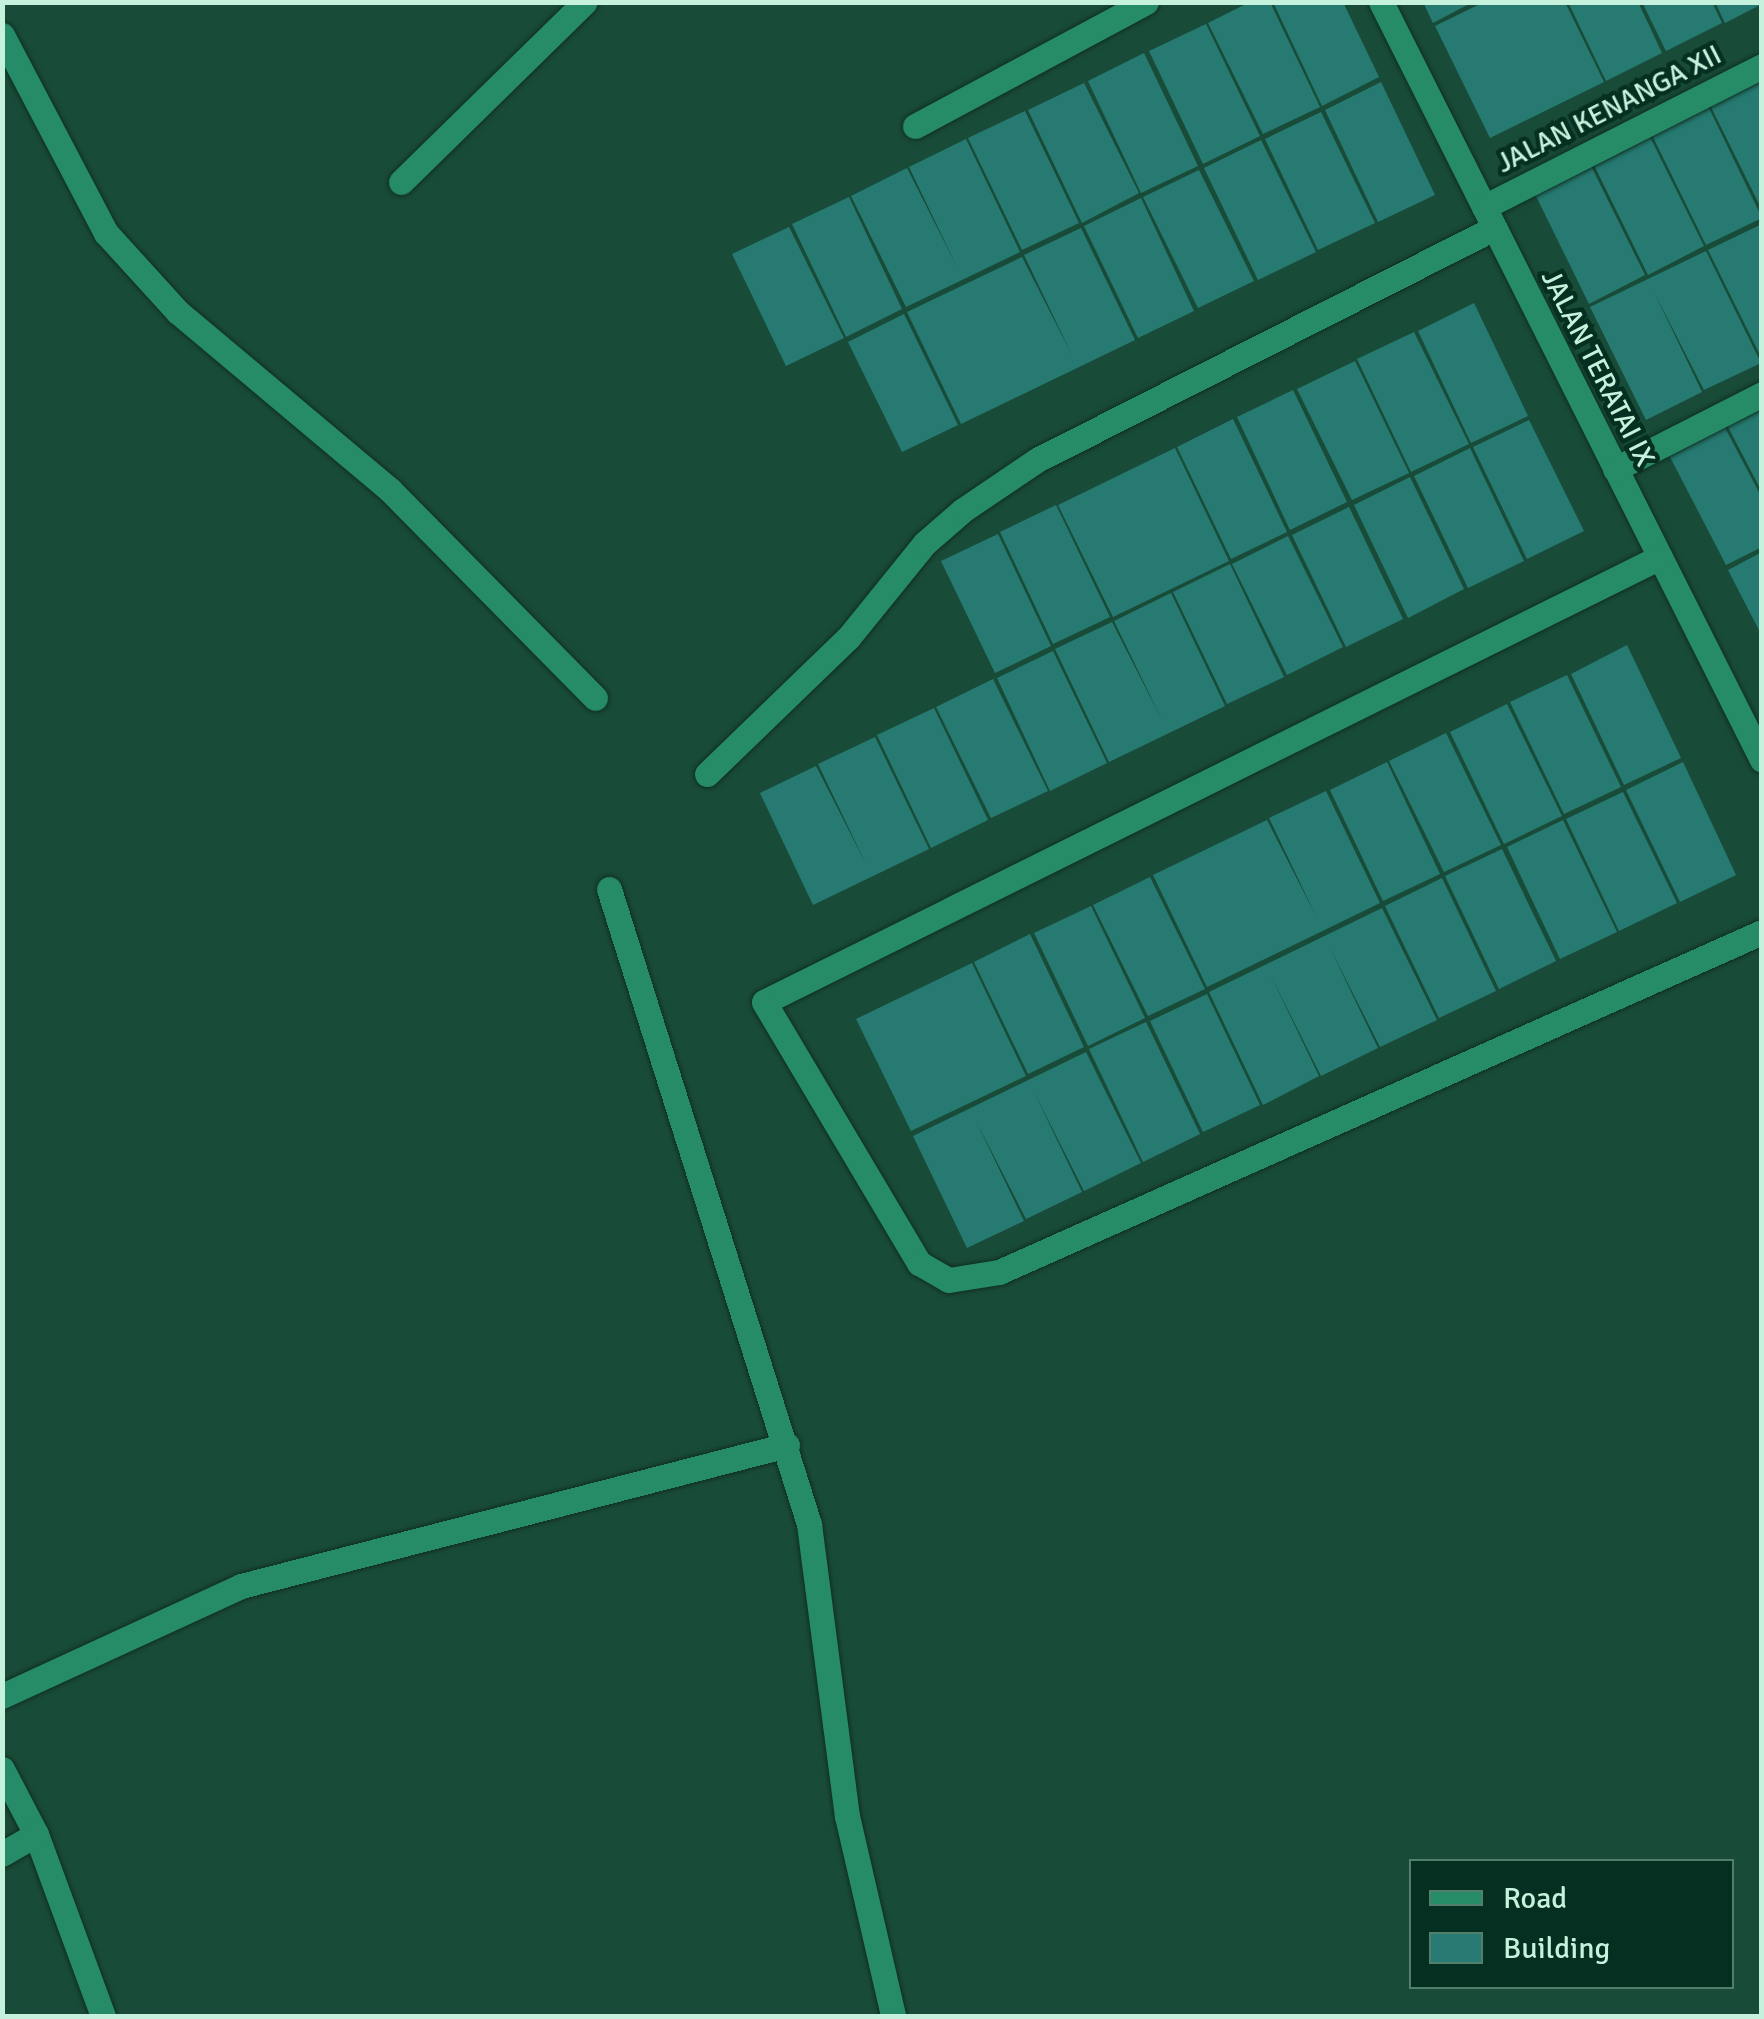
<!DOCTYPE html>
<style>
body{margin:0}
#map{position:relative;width:1764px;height:2019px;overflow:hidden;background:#194c38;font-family:Signika,sans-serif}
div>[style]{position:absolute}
.building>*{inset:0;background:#267a71}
.roads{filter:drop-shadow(0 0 2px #102e22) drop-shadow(0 0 2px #102e22)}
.minor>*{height:25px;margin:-12.5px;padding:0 12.5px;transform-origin:12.5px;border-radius:12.5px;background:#268b67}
span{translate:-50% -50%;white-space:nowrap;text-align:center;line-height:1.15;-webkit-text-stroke:9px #053021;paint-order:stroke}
.street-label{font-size:28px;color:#c6f2dd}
.frame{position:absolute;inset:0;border:5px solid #c6f2dd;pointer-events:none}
.legend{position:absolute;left:1409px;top:1859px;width:325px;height:130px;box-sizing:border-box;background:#053021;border:2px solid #527e6c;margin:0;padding:12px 18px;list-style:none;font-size:30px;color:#c6f2dd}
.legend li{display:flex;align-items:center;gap:20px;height:50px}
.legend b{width:50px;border:2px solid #527e6c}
</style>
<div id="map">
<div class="building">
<div style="clip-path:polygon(1250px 2px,1270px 2px,1320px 107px,1263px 134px,1208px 23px)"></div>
<div style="clip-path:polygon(1273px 2px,1343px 2px,1379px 77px,1322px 106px)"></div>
<div style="clip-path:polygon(1423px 2px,1473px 2px,1433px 23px)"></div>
<div style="clip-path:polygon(1484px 2px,1565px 2px,1604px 82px,1490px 138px,1435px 26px)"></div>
<div style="clip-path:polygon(1568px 2px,1638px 2px,1662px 53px,1606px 81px)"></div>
<div style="clip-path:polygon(1642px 2px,1712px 2px,1722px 23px,1666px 51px)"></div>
<div style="clip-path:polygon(1715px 2px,1762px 2px,1762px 4px,1725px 23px)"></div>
<div style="clip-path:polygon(1206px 24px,1260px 136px,1203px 164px,1149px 51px)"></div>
<div style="clip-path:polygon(1144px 53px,1198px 166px,1141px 193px,1088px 81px)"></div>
<div style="clip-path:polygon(1762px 79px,1762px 210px,1710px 105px)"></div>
<div style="clip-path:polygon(1381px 82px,1435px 195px,1378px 222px,1325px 110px)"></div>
<div style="clip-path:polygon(1084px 83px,1139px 193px,1082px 223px,1028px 110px)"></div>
<div style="clip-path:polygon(1708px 106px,1762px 218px,1706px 245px,1651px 133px)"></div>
<div style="clip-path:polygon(1025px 111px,1079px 223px,1022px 250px,968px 138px)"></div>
<div style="clip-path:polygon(1321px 112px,1375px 223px,1318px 250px,1265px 139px)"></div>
<div style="clip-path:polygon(1649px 135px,1704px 246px,1648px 275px,1593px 163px)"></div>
<div style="clip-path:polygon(966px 139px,1020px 252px,906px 307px,851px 196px,907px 168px,957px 267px,909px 167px)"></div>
<div style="clip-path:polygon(1261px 140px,1316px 252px,1258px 280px,1204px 168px)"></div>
<div style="clip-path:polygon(1590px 164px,1645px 275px,1589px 304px,1534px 192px)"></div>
<div style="clip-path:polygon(1199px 170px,1254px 281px,1198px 308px,1143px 197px)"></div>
<div style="clip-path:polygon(849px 197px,902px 309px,846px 337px,792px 224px)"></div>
<div style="clip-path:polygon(1141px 198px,1194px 311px,1138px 338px,1084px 226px)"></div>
<div style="clip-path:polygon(1762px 224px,1762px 359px,1708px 250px)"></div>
<div style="clip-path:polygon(789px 227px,844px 338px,786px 366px,732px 254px)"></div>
<div style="clip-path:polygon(1081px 228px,1135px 340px,961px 424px,907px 312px,1022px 257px,1072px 355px,1024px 255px)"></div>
<div style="clip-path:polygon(1706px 251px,1761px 363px,1704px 390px,1654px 292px,1702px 392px,1646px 420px,1590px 307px)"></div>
<div style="clip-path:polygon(1474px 303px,1528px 416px,1471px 443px,1418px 331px)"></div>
<div style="clip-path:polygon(904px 314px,958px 425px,902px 452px,848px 342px)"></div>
<div style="clip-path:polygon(1414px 332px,1469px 444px,1411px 472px,1357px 359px)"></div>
<div style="clip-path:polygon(1355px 361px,1409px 473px,1352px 500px,1297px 389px)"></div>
<div style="clip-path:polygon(1293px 390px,1347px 502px,1290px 530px,1237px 417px)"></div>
<div style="clip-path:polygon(1762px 407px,1762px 492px,1727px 425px)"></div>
<div style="clip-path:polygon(1233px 419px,1287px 532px,1231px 559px,1177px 447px)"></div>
<div style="clip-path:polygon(1529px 420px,1584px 531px,1527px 559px,1473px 447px)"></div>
<div style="clip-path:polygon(1724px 426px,1762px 498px,1762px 547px,1726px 565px,1669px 455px)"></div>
<div style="clip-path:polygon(1175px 448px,1229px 561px,1113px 617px,1058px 505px)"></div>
<div style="clip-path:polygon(1470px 448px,1524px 561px,1468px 588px,1414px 476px)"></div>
<div style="clip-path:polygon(1410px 477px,1464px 589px,1408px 618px,1354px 505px)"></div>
<div style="clip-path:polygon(1056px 505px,1110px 617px,1053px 644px,1000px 532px)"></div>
<div style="clip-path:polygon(1349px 507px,1403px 619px,1346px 647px,1292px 535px)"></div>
<div style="clip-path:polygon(998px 534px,1051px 646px,995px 673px,941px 561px)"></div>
<div style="clip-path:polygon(1288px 536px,1343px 647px,1287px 675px,1232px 564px)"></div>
<div style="clip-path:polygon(1762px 552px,1762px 636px,1728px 570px)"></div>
<div style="clip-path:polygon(1230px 564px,1284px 677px,1227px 704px,1173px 592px)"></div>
<div style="clip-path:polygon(1171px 593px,1225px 706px,1109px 762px,1055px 649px,1112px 622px,1162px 720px,1114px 621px)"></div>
<div style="clip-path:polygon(1627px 645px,1681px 758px,1624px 785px,1571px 674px)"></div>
<div style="clip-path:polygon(1053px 651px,1107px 763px,1050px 791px,997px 678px)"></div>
<div style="clip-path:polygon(1567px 675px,1621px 787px,1564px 814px,1510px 702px)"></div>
<div style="clip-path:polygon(993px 679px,1048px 791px,991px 818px,936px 707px)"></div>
<div style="clip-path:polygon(1507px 704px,1562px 816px,1504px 844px,1450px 732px)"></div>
<div style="clip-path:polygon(934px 708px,988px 820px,931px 848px,877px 735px)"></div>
<div style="clip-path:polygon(1446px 733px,1501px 845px,1444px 872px,1389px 761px)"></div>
<div style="clip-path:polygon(875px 737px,929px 849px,813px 905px,760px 793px,816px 766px,866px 864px,818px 764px)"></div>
<div style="clip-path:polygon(1387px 762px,1440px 874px,1383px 901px,1330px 790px)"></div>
<div style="clip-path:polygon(1683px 762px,1736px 875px,1680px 902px,1626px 790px)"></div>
<div style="clip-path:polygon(1326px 791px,1380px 903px,1207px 987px,1153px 875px,1267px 820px,1317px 918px,1269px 818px)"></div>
<div style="clip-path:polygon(1623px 792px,1677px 903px,1619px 931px,1566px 819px)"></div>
<div style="clip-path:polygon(1563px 820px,1617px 932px,1560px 959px,1507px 847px)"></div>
<div style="clip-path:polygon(1502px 849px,1556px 961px,1499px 989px,1445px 876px)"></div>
<div style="clip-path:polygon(1150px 877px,1205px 989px,1148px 1016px,1093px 905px)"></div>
<div style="clip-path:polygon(1442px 878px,1496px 991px,1439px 1018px,1385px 906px)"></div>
<div style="clip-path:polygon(1091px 906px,1145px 1018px,1088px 1046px,1034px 933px)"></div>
<div style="clip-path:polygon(1382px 908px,1437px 1020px,1380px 1047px,1330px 948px,1378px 1048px,1321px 1076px,1270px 974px,1319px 1076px,1263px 1105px,1209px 992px)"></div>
<div style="clip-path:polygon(1030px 934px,1084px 1047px,1028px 1074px,974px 962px)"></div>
<div style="clip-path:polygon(972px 963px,1026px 1076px,911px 1131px,856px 1019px)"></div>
<div style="clip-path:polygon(1207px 994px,1260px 1105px,1203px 1132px,1150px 1021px)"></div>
<div style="clip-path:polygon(1146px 1022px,1200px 1134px,1143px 1162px,1089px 1049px)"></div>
<div style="clip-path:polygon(1086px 1052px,1141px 1163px,1084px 1191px,1034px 1092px,1082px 1192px,1026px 1219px,976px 1121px,1024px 1221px,967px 1248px,913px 1136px)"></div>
</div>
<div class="roads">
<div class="minor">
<div style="left:1381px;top:2px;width:848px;rotate:63.31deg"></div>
<div style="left:2px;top:35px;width:224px;rotate:62.3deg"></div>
<div style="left:106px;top:233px;width:107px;rotate:47.7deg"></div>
<div style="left:178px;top:312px;width:277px;rotate:40deg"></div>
<div style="left:390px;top:490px;width:292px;rotate:45.4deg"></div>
<div style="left:915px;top:126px;width:262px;rotate:-28.2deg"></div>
<div style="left:401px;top:182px;width:257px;rotate:-44.4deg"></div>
<div style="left:1484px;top:207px;width:312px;rotate:-26.9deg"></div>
<div style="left:1615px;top:469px;width:165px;rotate:-27deg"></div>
<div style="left:1660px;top:557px;width:1000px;rotate:153.59deg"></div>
<div style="left:764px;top:1002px;width:304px;rotate:59.3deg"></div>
<div style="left:919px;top:1263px;width:34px;rotate:30deg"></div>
<div style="left:949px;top:1280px;width:51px;rotate:-9.1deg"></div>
<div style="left:999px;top:1272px;width:835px;rotate:-24.02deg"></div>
<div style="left:707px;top:774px;width:196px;rotate:-44deg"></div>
<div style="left:848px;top:638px;width:122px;rotate:-51deg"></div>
<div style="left:925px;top:543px;width:50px;rotate:-41deg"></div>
<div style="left:963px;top:510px;width:89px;rotate:-34deg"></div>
<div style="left:1037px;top:460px;width:513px;rotate:-26.92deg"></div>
<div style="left:609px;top:889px;width:666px;rotate:72.52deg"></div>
<div style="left:809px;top:1524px;width:294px;rotate:82.6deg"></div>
<div style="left:847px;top:1816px;width:205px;rotate:77deg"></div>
<div style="left:2px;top:1696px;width:263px;rotate:-24.7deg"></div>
<div style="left:241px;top:1586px;width:564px;rotate:-14.48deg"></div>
<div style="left:2px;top:1769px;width:73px;rotate:62.4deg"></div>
<div style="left:36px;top:1834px;width:194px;rotate:69.8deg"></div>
<div style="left:2px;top:1854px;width:39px;rotate:-30deg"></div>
</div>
</div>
<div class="street-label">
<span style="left:1609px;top:109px;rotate:-27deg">JALAN KENANGA XII</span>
<span style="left:1598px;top:368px;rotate:63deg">JALAN TERATAI IX</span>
</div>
<div class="frame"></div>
<ul class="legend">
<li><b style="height:12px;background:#268b67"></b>Road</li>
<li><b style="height:28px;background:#267a71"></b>Building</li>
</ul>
</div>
